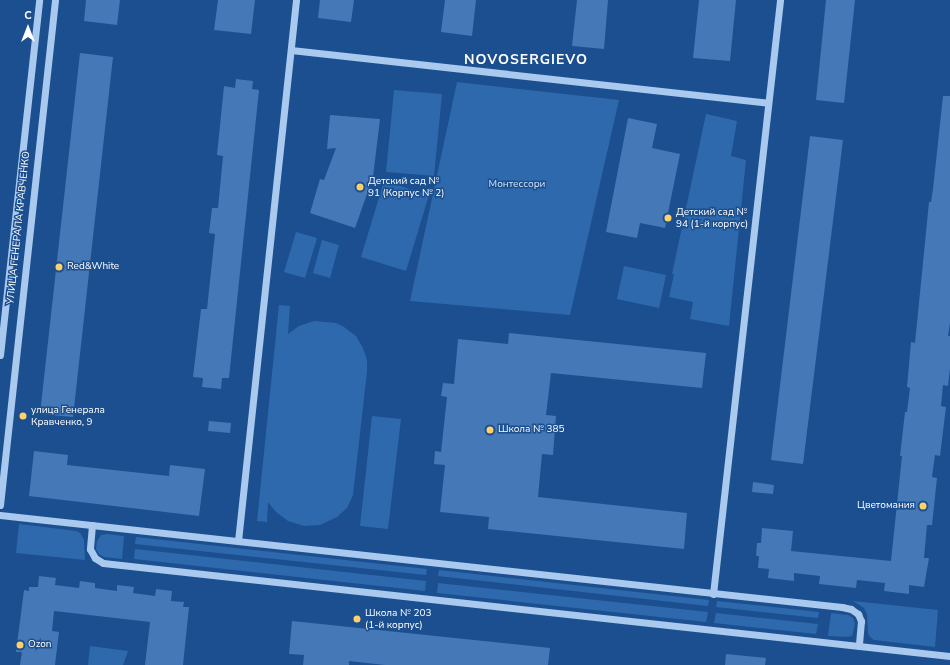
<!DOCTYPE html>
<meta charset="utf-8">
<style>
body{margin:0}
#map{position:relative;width:950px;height:665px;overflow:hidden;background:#1b4f8f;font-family:"Nunito Sans",sans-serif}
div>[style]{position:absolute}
.green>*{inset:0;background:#2e69ad}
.building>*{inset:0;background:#4478b7}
.minor>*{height:7px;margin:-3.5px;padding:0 3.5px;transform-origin:3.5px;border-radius:3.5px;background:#a9c9ee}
.dots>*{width:11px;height:11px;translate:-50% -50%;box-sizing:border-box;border:2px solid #1b4f8f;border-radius:50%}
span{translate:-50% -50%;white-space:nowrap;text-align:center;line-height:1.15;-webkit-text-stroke:3px #1b4f8f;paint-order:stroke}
.poi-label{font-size:10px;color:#fff}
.left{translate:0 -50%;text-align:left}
.right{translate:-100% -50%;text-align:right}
.park-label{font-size:10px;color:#cfe3fa}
.street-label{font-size:10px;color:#fff}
.district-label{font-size:14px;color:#fff;font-weight:700;letter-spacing:1px}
.north{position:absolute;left:8px;top:8px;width:40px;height:40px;-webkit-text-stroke:3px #1b4f8f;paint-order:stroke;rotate:0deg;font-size:11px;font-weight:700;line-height:16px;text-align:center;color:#fff}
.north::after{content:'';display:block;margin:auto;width:14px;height:18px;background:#fff;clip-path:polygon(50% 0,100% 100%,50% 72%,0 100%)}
</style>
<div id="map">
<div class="green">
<div style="clip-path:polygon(457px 82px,619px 100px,570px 315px,410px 301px)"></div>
<div style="clip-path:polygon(394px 90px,442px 94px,434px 176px,386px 172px)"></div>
<div style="clip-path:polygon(706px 114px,737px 121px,731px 156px,746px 160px,729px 326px,690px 319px,693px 302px,669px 297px,674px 274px,672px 274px)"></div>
<div style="clip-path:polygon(384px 181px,429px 195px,406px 271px,361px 257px)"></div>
<div style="clip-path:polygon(296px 232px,317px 238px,305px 278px,284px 272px)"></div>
<div style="clip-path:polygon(322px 240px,339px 245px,330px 278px,313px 273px)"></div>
<div style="clip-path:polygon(624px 266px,666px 275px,659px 308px,617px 299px)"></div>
<div style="clip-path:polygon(279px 305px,290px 306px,288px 334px,299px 326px,314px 321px,336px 323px,344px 327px,356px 336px,363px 348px,367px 360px,367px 372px,353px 495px,347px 508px,337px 517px,320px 525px,304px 526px,288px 521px,276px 512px,268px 502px,267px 522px,257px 521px)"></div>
<div style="clip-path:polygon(372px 416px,401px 419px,388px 529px,360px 526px)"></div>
<div style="clip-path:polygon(19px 524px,77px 531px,81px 534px,84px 540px,85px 560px,16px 553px)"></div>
<div style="clip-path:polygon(107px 534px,124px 536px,122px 559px,104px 557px,99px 554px,96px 549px,97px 541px,101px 535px)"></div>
<div style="clip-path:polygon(136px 537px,427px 569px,426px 575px,135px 544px)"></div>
<div style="clip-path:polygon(135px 549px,426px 581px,425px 591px,134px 559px)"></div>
<div style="clip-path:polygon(439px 570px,709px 600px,708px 606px,438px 576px)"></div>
<div style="clip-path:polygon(438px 583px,708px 612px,706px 622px,437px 593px)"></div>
<div style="clip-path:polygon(717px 601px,819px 612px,818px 618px,716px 607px)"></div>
<div style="clip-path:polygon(853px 601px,938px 610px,935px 647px,874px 640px,870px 637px,868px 633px,867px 614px,864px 608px)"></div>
<div style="clip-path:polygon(716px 613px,818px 624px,816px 634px,714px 623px)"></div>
<div style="clip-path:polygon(831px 613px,848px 615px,853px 618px,855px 624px,852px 636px,847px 637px,828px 636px)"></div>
<div style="clip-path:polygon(90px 646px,128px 651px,123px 665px,88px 665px)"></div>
</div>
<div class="building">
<div style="clip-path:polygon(86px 0,120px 0,117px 25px,84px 21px)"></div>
<div style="clip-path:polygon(218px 0,255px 0,251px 34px,214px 30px)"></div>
<div style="clip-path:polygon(320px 0,354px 0,351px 22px,318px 18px)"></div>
<div style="clip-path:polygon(445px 0,476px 0,472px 36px,441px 32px)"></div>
<div style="clip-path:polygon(577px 0,608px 0,604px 49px,572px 46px)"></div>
<div style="clip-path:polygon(699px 0,736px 0,730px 61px,693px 58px)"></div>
<div style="clip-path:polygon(826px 0,855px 0,844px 103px,816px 100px)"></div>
<div style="clip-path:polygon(80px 53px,113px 57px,73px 417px,40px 414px)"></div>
<div style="clip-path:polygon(236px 79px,253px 81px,252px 89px,259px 90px,229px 378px,222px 378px,221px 389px,202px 387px,203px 378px,193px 377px,201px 309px,207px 309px,215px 234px,209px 233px,212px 208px,218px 208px,223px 156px,217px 155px,224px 86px,235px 88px)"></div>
<div style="clip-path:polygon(943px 96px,950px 96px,950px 322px,948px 336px,950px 336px,950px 368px,948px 386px,943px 385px,941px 406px,946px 407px,940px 456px,935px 455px,932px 477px,937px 478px,932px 525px,927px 525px,924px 558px,929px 558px,924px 587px,909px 585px,909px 594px,884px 591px,885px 583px,857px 580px,856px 588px,819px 584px,820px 576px,794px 573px,794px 581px,768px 578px,769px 569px,758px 568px,759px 556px,756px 556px,757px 543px,761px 543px,762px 528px,793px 531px,791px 551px,891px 561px,902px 456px,900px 456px,905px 412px,907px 412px,910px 388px,907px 387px,911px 342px,915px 343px,929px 202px,931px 202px,933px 189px)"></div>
<div style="clip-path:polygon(330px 115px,380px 119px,373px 177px,355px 228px,310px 213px,320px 179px,324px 180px,336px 148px,327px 149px)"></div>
<div style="clip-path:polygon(628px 118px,657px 124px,652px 148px,680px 154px,665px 228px,640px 223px,637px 238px,606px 232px)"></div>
<div style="clip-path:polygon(810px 136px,843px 140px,803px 464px,771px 460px)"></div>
<div style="clip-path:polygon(509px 333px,706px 353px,702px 388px,551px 373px,546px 415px,556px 416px,553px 455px,542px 454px,538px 497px,687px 513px,684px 549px,488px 529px,489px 517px,440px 512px,445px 465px,434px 464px,435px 451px,441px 452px,447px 397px,441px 396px,443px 383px,454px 384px,458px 339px,508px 344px)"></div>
<div style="clip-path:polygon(209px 421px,231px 423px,230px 433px,208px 431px)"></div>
<div style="clip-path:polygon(34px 451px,68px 455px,67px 465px,169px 476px,170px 465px,205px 469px,199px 516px,29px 496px)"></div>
<div style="clip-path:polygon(753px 482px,774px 485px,773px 494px,752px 492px)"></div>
<div style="clip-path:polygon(39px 576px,56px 578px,55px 585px,79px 588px,80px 581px,95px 583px,95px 588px,117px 591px,117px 585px,134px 587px,133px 593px,155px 596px,156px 589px,172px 591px,171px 601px,184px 602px,183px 607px,189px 607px,183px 665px,145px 665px,150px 622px,54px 611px,52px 631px,59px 632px,55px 665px,20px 665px,22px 652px,16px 652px,24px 590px,29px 591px,29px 587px,38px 587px)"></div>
<div style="clip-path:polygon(292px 621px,550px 648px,548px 665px,385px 665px,349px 661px,349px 665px,303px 665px,304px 655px,289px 654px)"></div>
<div style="clip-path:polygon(726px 654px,766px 658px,765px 665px,725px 665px)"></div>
</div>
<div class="minor">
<div style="left:291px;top:50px;width:480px;rotate:6.3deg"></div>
<div style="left:0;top:355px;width:357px;rotate:-83.7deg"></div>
<div style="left:0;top:505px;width:508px;rotate:-83.78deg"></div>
<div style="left:0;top:515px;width:847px;rotate:6.24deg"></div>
<div style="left:842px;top:607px;width:9px;rotate:13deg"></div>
<div style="left:851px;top:609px;width:9px;rotate:36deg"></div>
<div style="left:858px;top:614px;width:8px;rotate:67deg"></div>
<div style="left:861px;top:621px;width:25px;rotate:95deg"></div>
<div style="left:92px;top:525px;width:24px;rotate:95deg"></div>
<div style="left:90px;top:549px;width:10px;rotate:61deg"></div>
<div style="left:95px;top:558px;width:9px;rotate:32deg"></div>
<div style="left:103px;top:563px;width:852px;rotate:6.27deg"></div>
<div style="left:238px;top:541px;width:544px;rotate:-83.88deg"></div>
<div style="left:713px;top:594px;width:598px;rotate:-83.56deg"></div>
</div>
<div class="dots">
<div style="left:360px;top:187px;background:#ffd166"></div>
<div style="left:668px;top:218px;background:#ffd166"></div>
<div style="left:59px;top:267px;background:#ffd166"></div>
<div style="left:23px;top:416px;background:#ffd166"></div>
<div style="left:490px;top:430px;background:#ffd166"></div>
<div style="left:923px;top:506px;background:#ffd166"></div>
<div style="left:357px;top:619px;background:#ffd166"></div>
<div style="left:20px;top:645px;background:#ffd166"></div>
</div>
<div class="poi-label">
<span class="left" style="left:368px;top:187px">Детский сад №<br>91 (Корпус № 2)</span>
<span class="left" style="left:676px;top:218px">Детский сад №<br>94 (1-й корпус)</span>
<span class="left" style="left:67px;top:267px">Red&amp;White</span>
<span class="left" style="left:31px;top:416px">улица Генерала<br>Кравченко, 9</span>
<span class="left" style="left:498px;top:430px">Школа № 385</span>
<span class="right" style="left:915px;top:506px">Цветомания</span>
<span class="left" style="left:365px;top:619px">Школа № 203<br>(1-й корпус)</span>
<span class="left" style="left:28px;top:645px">Ozon</span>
</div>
<div class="park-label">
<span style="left:517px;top:185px">Монтессори</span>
</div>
<div class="street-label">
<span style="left:19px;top:228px;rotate:-84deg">УЛИЦА ГЕНЕРАЛА КРАВЧЕНКО</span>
</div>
<div class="district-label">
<span style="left:526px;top:60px">NOVOSERGIEVO</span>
</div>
<div class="north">С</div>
</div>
